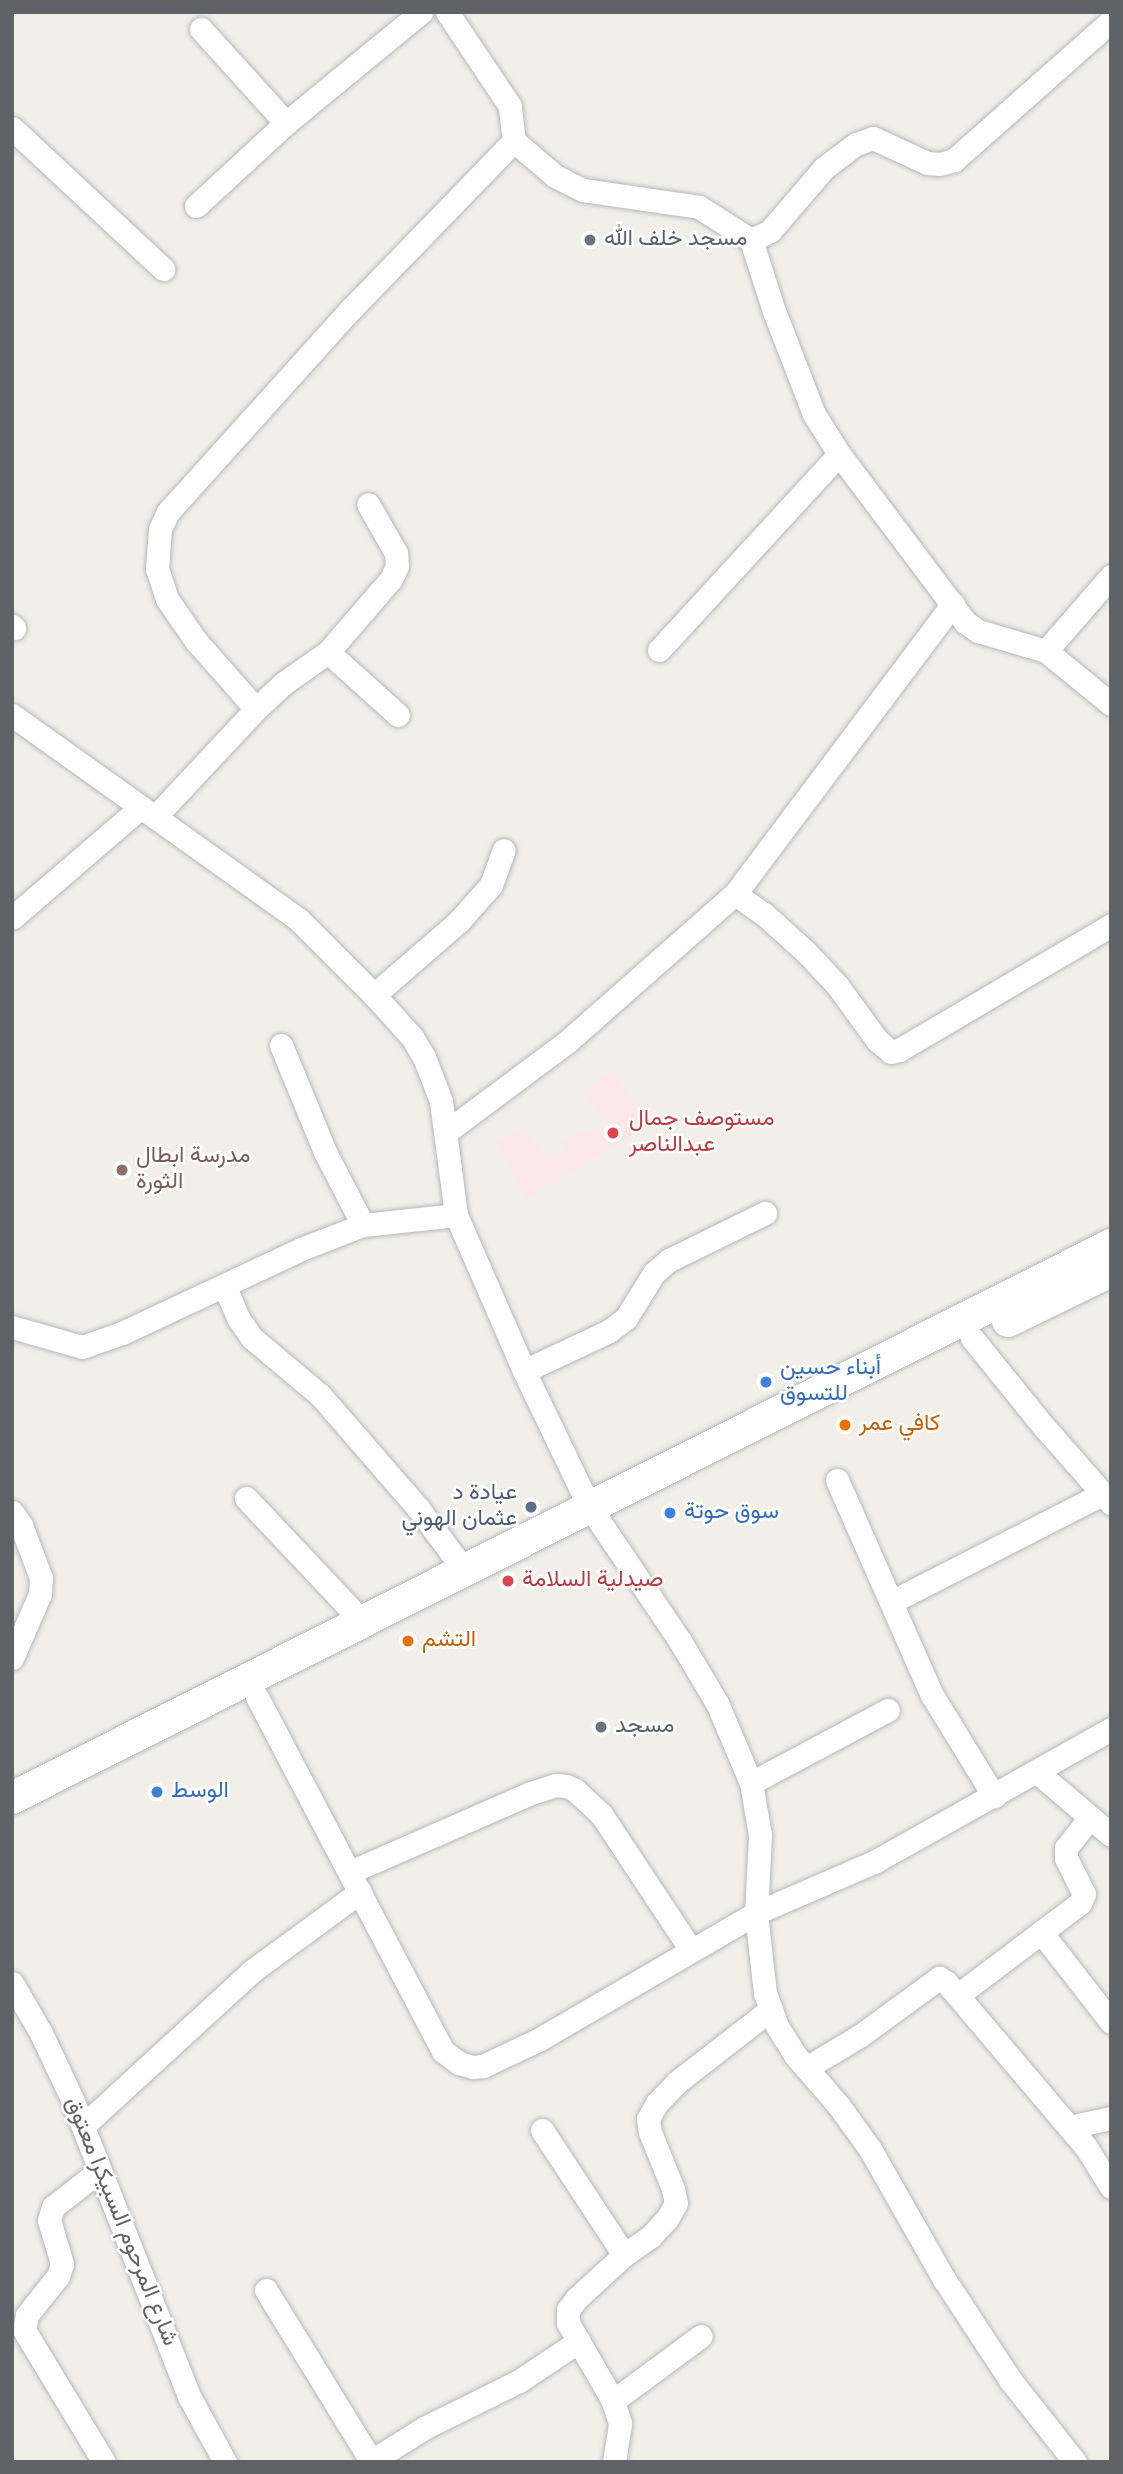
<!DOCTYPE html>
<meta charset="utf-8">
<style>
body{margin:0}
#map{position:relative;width:1123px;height:2474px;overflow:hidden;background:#f1efe8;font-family:Overpass,Vazirmatn,sans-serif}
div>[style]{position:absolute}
.medical>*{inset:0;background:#fce8e6}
.roads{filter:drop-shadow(0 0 2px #b5b8bc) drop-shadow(0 0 2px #b5b8bc)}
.street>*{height:23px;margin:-11.5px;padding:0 11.5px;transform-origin:11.5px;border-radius:11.5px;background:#fff}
.secondary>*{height:32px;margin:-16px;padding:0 16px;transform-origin:16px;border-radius:16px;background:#fff}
.dots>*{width:19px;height:19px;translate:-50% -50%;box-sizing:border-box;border:4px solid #fff;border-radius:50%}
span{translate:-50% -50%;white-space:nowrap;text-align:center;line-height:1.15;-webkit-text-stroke:5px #fff;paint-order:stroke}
.worship-label{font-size:23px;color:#5b616d}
.left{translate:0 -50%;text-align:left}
.health-label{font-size:23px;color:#be3a42}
.education-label{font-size:23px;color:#785e54}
.shop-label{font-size:23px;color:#366cbe}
.food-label{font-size:23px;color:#c56008}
.service-label{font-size:23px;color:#4e5e75}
.right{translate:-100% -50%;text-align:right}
.street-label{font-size:23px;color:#5f6368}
.frame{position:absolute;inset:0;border:14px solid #5f6368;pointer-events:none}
</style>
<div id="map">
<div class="medical">
<div style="clip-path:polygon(614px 1071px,648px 1125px,527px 1199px,496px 1142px,525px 1126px,545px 1160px,564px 1150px,561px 1143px,582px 1130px,587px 1135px,605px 1125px,584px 1091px)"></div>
</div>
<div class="roads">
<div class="street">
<div style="left:201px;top:29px;width:127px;rotate:47.9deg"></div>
<div style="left:12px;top:128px;width:207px;rotate:43deg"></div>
<div style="left:514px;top:141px;width:54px;rotate:40.5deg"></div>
<div style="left:555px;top:176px;width:31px;rotate:27deg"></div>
<div style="left:583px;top:190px;width:117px;rotate:8.3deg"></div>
<div style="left:699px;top:207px;width:62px;rotate:32.4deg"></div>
<div style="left:751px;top:240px;width:21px;rotate:-25deg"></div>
<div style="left:770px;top:231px;width:83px;rotate:-49.4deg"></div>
<div style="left:824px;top:168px;width:40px;rotate:-37deg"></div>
<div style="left:856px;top:144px;width:18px;rotate:-19deg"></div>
<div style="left:873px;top:138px;width:60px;rotate:24.8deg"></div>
<div style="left:927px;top:163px;width:13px;rotate:4deg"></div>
<div style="left:940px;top:164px;width:15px;rotate:-16deg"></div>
<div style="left:954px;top:160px;width:210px;rotate:-41.5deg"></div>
<div style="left:196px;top:206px;width:122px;rotate:-42.7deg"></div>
<div style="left:286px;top:123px;width:175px;rotate:-39.4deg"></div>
<div style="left:751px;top:240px;width:75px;rotate:72.1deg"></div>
<div style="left:774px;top:311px;width:110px;rotate:68.8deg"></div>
<div style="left:814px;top:414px;width:47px;rotate:58deg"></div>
<div style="left:839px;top:454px;width:210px;rotate:53.1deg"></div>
<div style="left:965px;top:622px;width:16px;rotate:35deg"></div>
<div style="left:978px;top:631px;width:71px;rotate:16.4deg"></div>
<div style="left:1046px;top:651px;width:84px;rotate:39.2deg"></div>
<div style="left:12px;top:626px;width:3px;rotate:45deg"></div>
<div style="left:659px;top:650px;width:266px;rotate:-47.4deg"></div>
<div style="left:1046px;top:651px;width:99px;rotate:-49.1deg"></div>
<div style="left:328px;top:652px;width:94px;rotate:42deg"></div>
<div style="left:256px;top:709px;width:91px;rotate:-131.4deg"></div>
<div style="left:196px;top:641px;width:51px;rotate:-124.6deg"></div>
<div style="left:167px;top:599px;width:32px;rotate:-108deg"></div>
<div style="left:157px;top:569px;width:40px;rotate:-85.7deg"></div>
<div style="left:160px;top:529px;width:19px;rotate:-65deg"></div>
<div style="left:168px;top:512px;width:273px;rotate:-48deg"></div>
<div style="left:351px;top:309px;width:234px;rotate:-45.9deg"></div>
<div style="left:514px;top:141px;width:35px;rotate:-97deg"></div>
<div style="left:510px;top:106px;width:113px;rotate:-123.8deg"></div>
<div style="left:12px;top:715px;width:351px;rotate:35.5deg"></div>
<div style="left:298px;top:919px;width:107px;rotate:45deg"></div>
<div style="left:374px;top:995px;width:57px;rotate:47.9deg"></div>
<div style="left:412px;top:1037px;width:23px;rotate:59deg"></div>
<div style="left:424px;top:1057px;width:47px;rotate:68.9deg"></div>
<div style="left:441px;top:1101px;width:115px;rotate:82.5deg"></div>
<div style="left:456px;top:1215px;width:170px;rotate:66.4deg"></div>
<div style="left:524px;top:1371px;width:150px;rotate:64.3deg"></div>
<div style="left:589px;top:1506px;width:163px;rotate:56deg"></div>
<div style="left:680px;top:1641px;width:72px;rotate:59.2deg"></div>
<div style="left:717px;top:1703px;width:87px;rotate:67deg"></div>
<div style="left:751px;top:1783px;width:53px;rotate:80.2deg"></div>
<div style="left:760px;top:1835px;width:78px;rotate:92.9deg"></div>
<div style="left:756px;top:1913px;width:81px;rotate:83.6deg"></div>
<div style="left:765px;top:1993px;width:35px;rotate:70deg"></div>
<div style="left:777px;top:2026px;width:34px;rotate:58deg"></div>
<div style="left:795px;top:2055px;width:67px;rotate:49.2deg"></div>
<div style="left:839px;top:2106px;width:53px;rotate:54.2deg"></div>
<div style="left:870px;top:2149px;width:150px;rotate:60.4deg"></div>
<div style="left:944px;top:2279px;width:122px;rotate:56.7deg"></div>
<div style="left:1011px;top:2381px;width:103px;rotate:51.7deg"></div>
<div style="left:155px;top:817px;width:148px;rotate:-46.9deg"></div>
<div style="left:256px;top:709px;width:38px;rotate:-43deg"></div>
<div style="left:284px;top:683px;width:54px;rotate:-35.2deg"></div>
<div style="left:328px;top:652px;width:96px;rotate:-49.2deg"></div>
<div style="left:391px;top:579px;width:14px;rotate:-65deg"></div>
<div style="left:397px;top:566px;width:13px;rotate:-94deg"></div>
<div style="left:396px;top:553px;width:56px;rotate:-119.7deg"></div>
<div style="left:735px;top:894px;width:35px;rotate:35deg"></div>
<div style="left:764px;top:914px;width:57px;rotate:42.1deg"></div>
<div style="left:806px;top:952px;width:45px;rotate:46.8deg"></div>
<div style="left:837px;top:985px;width:68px;rotate:54deg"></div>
<div style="left:877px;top:1040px;width:18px;rotate:41deg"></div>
<div style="left:891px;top:1052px;width:8px;rotate:-14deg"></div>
<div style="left:899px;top:1050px;width:246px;rotate:-30.5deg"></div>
<div style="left:12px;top:918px;width:170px;rotate:-40.7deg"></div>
<div style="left:374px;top:995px;width:113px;rotate:-41deg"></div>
<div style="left:459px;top:921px;width:48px;rotate:-48.4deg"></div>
<div style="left:491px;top:885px;width:37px;rotate:-70deg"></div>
<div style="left:281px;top:1045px;width:116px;rotate:67.6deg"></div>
<div style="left:325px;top:1152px;width:82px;rotate:62.5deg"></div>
<div style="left:446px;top:1132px;width:152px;rotate:-36.7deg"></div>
<div style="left:568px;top:1041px;width:222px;rotate:-41.4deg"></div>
<div style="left:735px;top:894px;width:363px;rotate:-53.1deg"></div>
<div style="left:225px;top:1287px;width:34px;rotate:67deg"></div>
<div style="left:238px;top:1318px;width:24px;rotate:55deg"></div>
<div style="left:252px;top:1338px;width:89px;rotate:40deg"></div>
<div style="left:320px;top:1395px;width:150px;rotate:49.1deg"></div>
<div style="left:418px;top:1508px;width:77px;rotate:53.4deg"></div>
<div style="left:12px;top:1327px;width:73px;rotate:15.9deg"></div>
<div style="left:82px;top:1347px;width:42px;rotate:-19.3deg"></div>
<div style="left:122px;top:1333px;width:198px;rotate:-25.1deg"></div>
<div style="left:301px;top:1249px;width:66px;rotate:-21.2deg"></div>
<div style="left:363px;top:1225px;width:94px;rotate:-6.1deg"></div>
<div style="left:972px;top:1338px;width:116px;rotate:51deg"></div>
<div style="left:1045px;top:1428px;width:100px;rotate:48.7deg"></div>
<div style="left:524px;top:1371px;width:94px;rotate:-25.2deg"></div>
<div style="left:609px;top:1331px;width:21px;rotate:-37deg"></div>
<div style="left:626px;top:1318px;width:53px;rotate:-58.1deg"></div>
<div style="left:654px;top:1273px;width:20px;rotate:-41deg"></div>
<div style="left:669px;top:1260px;width:107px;rotate:-26.1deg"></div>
<div style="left:837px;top:1480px;width:235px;rotate:66.2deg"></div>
<div style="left:932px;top:1695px;width:119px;rotate:58.5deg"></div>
<div style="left:246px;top:1498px;width:169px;rotate:46.7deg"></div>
<div style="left:12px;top:1512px;width:16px;rotate:55deg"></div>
<div style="left:21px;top:1525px;width:57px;rotate:69.3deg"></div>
<div style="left:41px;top:1578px;width:16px;rotate:94deg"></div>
<div style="left:40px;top:1594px;width:70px;rotate:113.6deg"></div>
<div style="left:893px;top:1601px;width:235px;rotate:-27.1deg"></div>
<div style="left:257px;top:1697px;width:400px;rotate:62.3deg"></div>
<div style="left:443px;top:2051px;width:20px;rotate:37deg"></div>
<div style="left:459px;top:2063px;width:14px;rotate:17deg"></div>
<div style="left:472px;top:2067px;width:11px;rotate:-5deg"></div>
<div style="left:483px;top:2066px;width:61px;rotate:-25.3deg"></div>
<div style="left:538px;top:2040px;width:252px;rotate:-30.2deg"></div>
<div style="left:756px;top:1913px;width:129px;rotate:-23.4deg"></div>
<div style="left:874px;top:1862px;width:272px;rotate:-29.3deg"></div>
<div style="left:1037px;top:1772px;width:97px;rotate:40.4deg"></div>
<div style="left:751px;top:1783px;width:155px;rotate:-28.1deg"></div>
<div style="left:350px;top:1872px;width:197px;rotate:-23.6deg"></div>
<div style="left:531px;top:1793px;width:26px;rotate:-18deg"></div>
<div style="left:556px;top:1785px;width:10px;rotate:6deg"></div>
<div style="left:566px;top:1786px;width:10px;rotate:24deg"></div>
<div style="left:575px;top:1790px;width:35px;rotate:43deg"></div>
<div style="left:601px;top:1814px;width:163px;rotate:56.5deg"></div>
<div style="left:1041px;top:1932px;width:114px;rotate:52.1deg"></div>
<div style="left:12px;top:1983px;width:58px;rotate:59.9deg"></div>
<div style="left:41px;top:2033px;width:73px;rotate:64.8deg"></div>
<div style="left:72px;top:2099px;width:321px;rotate:68.5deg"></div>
<div style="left:190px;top:2398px;width:73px;rotate:61.3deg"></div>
<div style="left:958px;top:1995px;width:153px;rotate:-37deg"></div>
<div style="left:1080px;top:1903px;width:10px;rotate:-66deg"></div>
<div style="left:1084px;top:1894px;width:40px;rotate:-116.6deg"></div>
<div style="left:1066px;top:1858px;width:10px;rotate:-90deg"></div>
<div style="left:1066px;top:1848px;width:39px;rotate:-52deg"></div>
<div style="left:806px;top:2068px;width:64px;rotate:-31deg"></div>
<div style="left:861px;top:2035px;width:97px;rotate:-36.2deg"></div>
<div style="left:939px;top:1978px;width:8px;rotate:30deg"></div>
<div style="left:946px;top:1982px;width:216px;rotate:49.7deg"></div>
<div style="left:1086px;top:2147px;width:47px;rotate:58deg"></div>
<div style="left:83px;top:2126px;width:229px;rotate:-42.5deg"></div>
<div style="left:252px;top:1971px;width:134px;rotate:-36.2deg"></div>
<div style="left:1069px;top:2127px;width:43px;rotate:-12.1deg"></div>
<div style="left:542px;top:2130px;width:149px;rotate:56.7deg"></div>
<div style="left:99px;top:2171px;width:58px;rotate:142deg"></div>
<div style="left:53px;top:2207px;width:14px;rotate:107deg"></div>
<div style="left:49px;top:2220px;width:46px;rotate:73.5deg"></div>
<div style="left:62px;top:2264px;width:13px;rotate:108deg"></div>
<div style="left:58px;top:2276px;width:50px;rotate:128.5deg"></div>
<div style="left:27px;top:2315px;width:15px;rotate:101deg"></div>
<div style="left:24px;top:2330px;width:154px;rotate:58.8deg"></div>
<div style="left:266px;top:2290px;width:201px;rotate:58.4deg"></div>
<div style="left:613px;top:2401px;width:109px;rotate:-36.5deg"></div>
<div style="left:370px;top:2462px;width:64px;rotate:-32.2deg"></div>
<div style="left:424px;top:2428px;width:106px;rotate:-26.3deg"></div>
<div style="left:519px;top:2381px;width:72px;rotate:-33.7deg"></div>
<div style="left:614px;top:2462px;width:39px;rotate:-81deg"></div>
<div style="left:620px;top:2423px;width:23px;rotate:-108deg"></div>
<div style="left:613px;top:2401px;width:90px;rotate:-120deg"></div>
<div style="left:568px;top:2323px;width:13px;rotate:-90deg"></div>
<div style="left:568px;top:2310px;width:14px;rotate:-54deg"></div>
<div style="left:576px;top:2299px;width:65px;rotate:-42.5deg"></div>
<div style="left:624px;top:2255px;width:32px;rotate:-35deg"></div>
<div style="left:650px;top:2237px;width:25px;rotate:-47deg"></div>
<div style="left:667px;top:2219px;width:18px;rotate:-61deg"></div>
<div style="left:676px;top:2203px;width:14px;rotate:-102deg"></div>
<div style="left:673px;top:2189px;width:61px;rotate:-112deg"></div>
<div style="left:650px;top:2132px;width:13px;rotate:-99deg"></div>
<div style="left:648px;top:2119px;width:18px;rotate:-61deg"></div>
<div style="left:657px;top:2103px;width:29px;rotate:-46deg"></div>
<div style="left:677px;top:2082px;width:119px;rotate:-37.8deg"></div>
</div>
<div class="secondary">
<div style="left:1008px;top:1321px;width:114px;rotate:-25.9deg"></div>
<div style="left:12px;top:1798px;width:1230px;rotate:-26.71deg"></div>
</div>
</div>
<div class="dots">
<div style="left:590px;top:240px;background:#6b7280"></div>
<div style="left:613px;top:1133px;background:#e0444e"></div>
<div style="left:122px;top:1170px;background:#8d6e63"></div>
<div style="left:766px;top:1382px;background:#3f7fe0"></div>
<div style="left:845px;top:1425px;background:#e8710a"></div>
<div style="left:531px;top:1507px;background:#5c6f8a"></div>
<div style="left:670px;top:1513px;background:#3f7fe0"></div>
<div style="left:508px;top:1581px;background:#e0444e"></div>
<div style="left:408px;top:1641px;background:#e8710a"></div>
<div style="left:601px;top:1727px;background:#6b7280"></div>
<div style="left:157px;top:1792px;background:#3f7fe0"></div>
</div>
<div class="worship-label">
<span class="left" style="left:604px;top:240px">مسجد خلف الله</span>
<span class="left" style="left:615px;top:1727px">مسجد</span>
</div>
<div class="health-label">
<span class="left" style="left:629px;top:1133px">مستوصف جمال<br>عبدالناصر</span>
<span class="left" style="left:522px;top:1581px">صيدلية السلامة</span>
</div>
<div class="education-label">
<span class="left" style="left:136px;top:1170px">مدرسة ابطال<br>الثورة</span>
</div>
<div class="shop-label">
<span class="left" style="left:780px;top:1382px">أبناء حسين<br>للتسوق</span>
<span class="left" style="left:684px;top:1513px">سوق حوتة</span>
<span class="left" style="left:171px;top:1792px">الوسط</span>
</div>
<div class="food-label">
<span class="left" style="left:859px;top:1425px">كافي عمر</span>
<span class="left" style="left:422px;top:1641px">التشم</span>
</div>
<div class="service-label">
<span class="right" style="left:517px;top:1507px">عيادة د<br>عثمان الهوني</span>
</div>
<div class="street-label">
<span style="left:120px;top:2222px;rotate:68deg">شارع المرحوم السبيكرا معتوق</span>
</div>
<div class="frame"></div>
</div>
